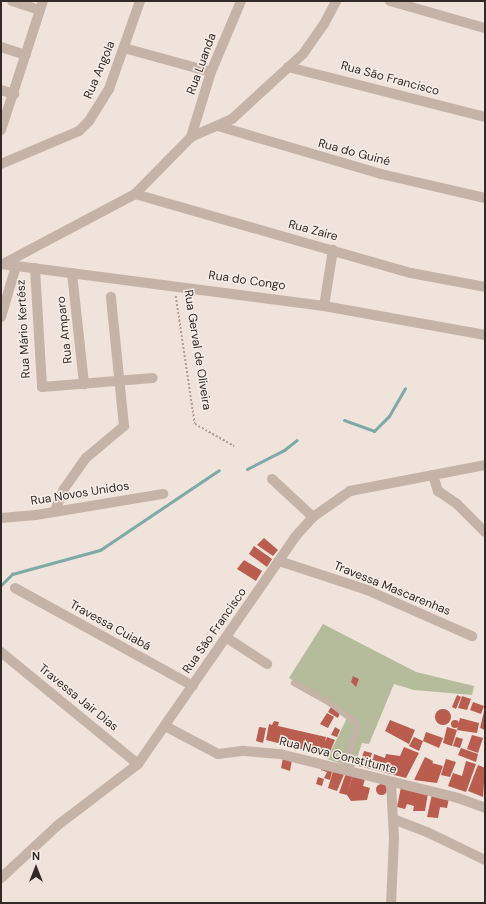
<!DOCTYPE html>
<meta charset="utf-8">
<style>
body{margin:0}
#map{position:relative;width:486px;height:904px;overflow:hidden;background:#efe3db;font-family:"DM Sans",sans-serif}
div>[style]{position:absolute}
.green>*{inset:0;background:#b5bc9c}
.stream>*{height:3px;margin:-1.5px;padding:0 1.5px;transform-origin:1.5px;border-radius:1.5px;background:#7da9a6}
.building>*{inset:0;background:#ba5d4e}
.round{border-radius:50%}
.path>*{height:1.5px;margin-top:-0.75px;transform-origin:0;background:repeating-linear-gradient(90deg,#b19d92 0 2px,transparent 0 4px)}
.service>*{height:5.5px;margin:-2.75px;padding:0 2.75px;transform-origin:2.75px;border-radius:2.75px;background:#c6b3a8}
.minor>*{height:10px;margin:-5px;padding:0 5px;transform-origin:5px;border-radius:5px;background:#c6b3a8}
span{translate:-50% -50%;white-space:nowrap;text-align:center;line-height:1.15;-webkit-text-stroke:3px #f7eee7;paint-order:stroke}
.street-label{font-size:12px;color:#332a27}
.frame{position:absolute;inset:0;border:2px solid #332a27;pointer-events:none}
.north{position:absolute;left:16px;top:848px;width:40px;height:40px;-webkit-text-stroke:3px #f7eee7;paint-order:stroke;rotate:0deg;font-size:11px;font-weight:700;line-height:16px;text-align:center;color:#332a27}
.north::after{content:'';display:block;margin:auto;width:14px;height:18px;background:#332a27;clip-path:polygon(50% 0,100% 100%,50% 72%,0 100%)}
</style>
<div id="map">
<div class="green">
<div style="clip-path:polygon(323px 624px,416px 672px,474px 686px,472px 695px,414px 690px,394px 684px,369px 744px,362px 743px,354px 768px,327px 759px,348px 716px,289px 678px)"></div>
</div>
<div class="stream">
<div style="left:344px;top:420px;width:32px;rotate:20deg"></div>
<div style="left:374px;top:431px;width:21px;rotate:-45deg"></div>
<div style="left:389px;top:416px;width:32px;rotate:-60deg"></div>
<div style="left:247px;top:469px;width:42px;rotate:-27.2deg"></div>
<div style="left:284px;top:450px;width:16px;rotate:-38deg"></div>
<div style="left:1px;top:585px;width:16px;rotate:-45deg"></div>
<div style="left:12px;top:574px;width:91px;rotate:-15.3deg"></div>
<div style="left:100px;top:550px;width:143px;rotate:-33.9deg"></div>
</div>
<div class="building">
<div style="clip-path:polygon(264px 538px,278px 550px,273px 556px,257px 545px)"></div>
<div style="clip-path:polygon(254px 546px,272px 559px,267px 567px,249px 554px)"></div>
<div style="clip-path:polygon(244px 560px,262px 571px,256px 581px,237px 569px)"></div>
<div style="clip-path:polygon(353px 676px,359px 679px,356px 687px,351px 682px)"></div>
<div style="clip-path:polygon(457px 695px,461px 697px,456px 709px,452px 707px)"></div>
<div style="clip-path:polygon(462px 696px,471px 699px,467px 710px,458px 708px)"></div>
<div style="clip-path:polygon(473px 702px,484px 706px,481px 714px,470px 710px)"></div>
<div style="clip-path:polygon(331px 707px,340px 713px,338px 718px,328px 712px)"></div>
<div style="clip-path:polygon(485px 707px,485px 730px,480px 728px)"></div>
<div class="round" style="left:435px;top:709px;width:16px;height:16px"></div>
<div style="clip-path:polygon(327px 713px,334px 717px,328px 728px,320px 724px)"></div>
<div style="clip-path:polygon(460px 718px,479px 723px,477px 733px,457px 730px)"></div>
<div class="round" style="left:451px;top:720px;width:8px;height:8px"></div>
<div style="clip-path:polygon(390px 720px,415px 730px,409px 744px,385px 731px)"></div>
<div style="clip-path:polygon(274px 721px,279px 722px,278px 726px,326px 737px,325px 742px,327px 737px,335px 740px,328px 756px,266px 740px,269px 724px,272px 725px)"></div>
<div style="clip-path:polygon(259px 727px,266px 728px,263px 743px,256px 741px)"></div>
<div style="clip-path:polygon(335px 727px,340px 730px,337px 737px,331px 735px)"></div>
<div style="clip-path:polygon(447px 727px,457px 730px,452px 746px,443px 743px)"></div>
<div style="clip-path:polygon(426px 732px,443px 738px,439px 748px,423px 741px)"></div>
<div style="clip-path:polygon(472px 735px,483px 738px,478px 753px,467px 749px)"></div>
<div style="clip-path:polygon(414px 737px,423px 741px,419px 751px,409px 746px)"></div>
<div style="clip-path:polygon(456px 737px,463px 739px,460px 748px,453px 746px)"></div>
<div style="clip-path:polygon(404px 747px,419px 753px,406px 778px,359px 766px,364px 751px,372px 753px,370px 759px,373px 759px,374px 754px,385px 758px,386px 754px,400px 756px)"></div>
<div style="clip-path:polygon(461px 748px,478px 754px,476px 762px,458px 755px)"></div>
<div style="clip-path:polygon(425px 757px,433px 761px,431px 767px,432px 763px,443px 766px,437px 783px,414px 780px)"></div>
<div style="clip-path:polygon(283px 758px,292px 760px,290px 771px,281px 768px)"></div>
<div style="clip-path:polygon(446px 759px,456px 762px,450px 777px,441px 775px)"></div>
<div style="clip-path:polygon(466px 761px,476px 764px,466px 792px,448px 786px,453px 773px,462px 776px)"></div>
<div style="clip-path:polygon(478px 765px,485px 768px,483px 797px,468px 791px)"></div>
<div style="clip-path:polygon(322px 766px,333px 768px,330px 780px,324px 778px,327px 772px,321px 770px)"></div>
<div style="clip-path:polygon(334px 768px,345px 772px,337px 791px,328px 788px)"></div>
<div style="clip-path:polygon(346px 773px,353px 774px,348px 792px,353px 775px,365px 779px,363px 786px,370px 788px,367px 800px,351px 801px,347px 795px,339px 793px)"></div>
<div style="clip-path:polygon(318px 777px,324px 779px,322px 786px,316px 784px)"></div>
<div class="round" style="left:375.5px;top:783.5px;width:11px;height:11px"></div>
<div style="clip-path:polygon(401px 787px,428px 793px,425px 811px,413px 811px,414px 806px,407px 804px,405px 809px,397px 807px)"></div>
<div style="clip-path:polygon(432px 794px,449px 798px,447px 808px,440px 807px,438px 818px,427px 817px)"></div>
</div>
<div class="path">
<div style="left:176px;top:296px;width:129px;rotate:81.6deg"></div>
<div style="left:195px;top:424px;width:45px;rotate:29.4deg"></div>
</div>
<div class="service">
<div style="left:294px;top:683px;width:41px;rotate:29.1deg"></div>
<div style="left:330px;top:703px;width:34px;rotate:37deg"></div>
<div style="left:357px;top:723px;width:6px;rotate:81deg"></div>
<div style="left:358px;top:729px;width:43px;rotate:108.9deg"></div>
</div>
<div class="minor">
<div style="left:12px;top:1px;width:29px;rotate:18deg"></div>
<div style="left:390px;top:1px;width:99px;rotate:15.9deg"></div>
<div style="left:1px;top:47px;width:26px;rotate:18deg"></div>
<div style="left:124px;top:48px;width:90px;rotate:15.4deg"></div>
<div style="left:288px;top:67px;width:203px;rotate:14.2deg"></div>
<div style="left:1px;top:90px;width:14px;rotate:17deg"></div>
<div style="left:218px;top:126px;width:170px;rotate:16.4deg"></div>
<div style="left:381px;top:174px;width:107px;rotate:13deg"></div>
<div style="left:1px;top:130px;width:136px;rotate:-72deg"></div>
<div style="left:191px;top:137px;width:68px;rotate:-72.9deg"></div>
<div style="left:211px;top:72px;width:77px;rotate:-67.1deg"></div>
<div style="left:1px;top:164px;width:85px;rotate:-22.9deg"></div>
<div style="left:79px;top:131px;width:14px;rotate:-45deg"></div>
<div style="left:89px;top:121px;width:38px;rotate:-58deg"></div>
<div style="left:109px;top:89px;width:93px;rotate:-70.6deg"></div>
<div style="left:135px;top:194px;width:287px;rotate:16deg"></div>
<div style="left:411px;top:273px;width:75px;rotate:10.7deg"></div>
<div style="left:1px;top:264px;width:326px;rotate:7.4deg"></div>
<div style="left:324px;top:306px;width:164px;rotate:10.2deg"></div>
<div style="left:3px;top:264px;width:149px;rotate:-27.9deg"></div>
<div style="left:135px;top:194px;width:80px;rotate:-45.5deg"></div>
<div style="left:191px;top:137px;width:45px;rotate:-23.7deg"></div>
<div style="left:232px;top:119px;width:96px;rotate:-42.5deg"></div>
<div style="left:303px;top:54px;width:37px;rotate:-55deg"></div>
<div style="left:324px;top:24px;width:26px;rotate:-62deg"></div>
<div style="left:35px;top:268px;width:119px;rotate:86.6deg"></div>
<div style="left:42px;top:387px;width:111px;rotate:-4.6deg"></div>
<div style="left:72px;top:273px;width:112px;rotate:83.8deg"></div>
<div style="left:324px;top:306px;width:57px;rotate:-80.9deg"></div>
<div style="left:1px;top:317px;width:53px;rotate:-73.6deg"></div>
<div style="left:433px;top:475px;width:17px;rotate:73deg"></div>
<div style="left:438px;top:491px;width:22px;rotate:34deg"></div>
<div style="left:456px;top:503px;width:41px;rotate:45deg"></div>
<div style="left:272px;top:479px;width:56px;rotate:42.8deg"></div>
<div style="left:55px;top:511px;width:24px;rotate:-68deg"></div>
<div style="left:64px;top:489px;width:38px;rotate:-55deg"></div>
<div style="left:86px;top:458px;width:50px;rotate:-40.1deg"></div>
<div style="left:124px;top:426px;width:130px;rotate:-95.8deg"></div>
<div style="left:1px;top:518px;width:35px;rotate:-5deg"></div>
<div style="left:36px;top:515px;width:129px;rotate:-9.4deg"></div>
<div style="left:279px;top:561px;width:93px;rotate:18.2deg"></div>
<div style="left:367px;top:590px;width:115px;rotate:23.7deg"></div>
<div style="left:15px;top:588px;width:203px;rotate:28.8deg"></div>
<div style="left:227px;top:638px;width:48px;rotate:33deg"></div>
<div style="left:1px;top:652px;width:177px;rotate:39.3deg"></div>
<div style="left:165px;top:726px;width:60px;rotate:27.8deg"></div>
<div style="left:218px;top:754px;width:26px;rotate:-7deg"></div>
<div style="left:244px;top:751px;width:36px;rotate:5deg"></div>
<div style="left:280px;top:754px;width:183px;rotate:13.9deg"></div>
<div style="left:458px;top:798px;width:29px;rotate:20deg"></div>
<div style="left:391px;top:784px;width:54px;rotate:86.8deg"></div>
<div style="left:394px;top:838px;width:65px;rotate:92.6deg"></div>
<div style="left:393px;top:819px;width:36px;rotate:21deg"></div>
<div style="left:427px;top:832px;width:64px;rotate:25.8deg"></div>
<div style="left:1px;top:878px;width:78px;rotate:-42.9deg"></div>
<div style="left:58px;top:825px;width:101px;rotate:-37.3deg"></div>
<div style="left:138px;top:764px;width:276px;rotate:-55.3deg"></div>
<div style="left:295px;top:537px;width:27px;rotate:-48deg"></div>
<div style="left:313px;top:517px;width:45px;rotate:-35.1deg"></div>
<div style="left:350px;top:491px;width:137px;rotate:-10.9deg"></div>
</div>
<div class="street-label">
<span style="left:202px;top:64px;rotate:-70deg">Rua Luanda</span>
<span style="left:100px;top:70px;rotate:-67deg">Rua Angola</span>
<span style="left:390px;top:79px;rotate:15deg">Rua São Francisco</span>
<span style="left:354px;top:153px;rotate:15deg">Rua do Guiné</span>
<span style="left:313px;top:231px;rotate:15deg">Rua Zaire</span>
<span style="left:247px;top:281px;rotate:8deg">Rua do Congo</span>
<span style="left:24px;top:329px;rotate:-93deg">Rua Mário Kertész</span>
<span style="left:65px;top:330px;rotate:-96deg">Rua Amparo</span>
<span style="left:197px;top:350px;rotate:81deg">Rua Gerval de Oliveira</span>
<span style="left:80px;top:494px;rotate:-9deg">Rua Novos Unidos</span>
<span style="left:392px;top:589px;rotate:22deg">Travessa Mascarenhas</span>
<span style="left:110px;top:626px;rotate:29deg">Travessa Cuiabá</span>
<span style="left:215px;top:631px;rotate:-55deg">Rua São Francisco</span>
<span style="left:78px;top:698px;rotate:39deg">Travessa Jair Dias</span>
<span style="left:338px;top:756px;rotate:14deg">Rua Nova Constitunte</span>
</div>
<div class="frame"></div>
<div class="north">N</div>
</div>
